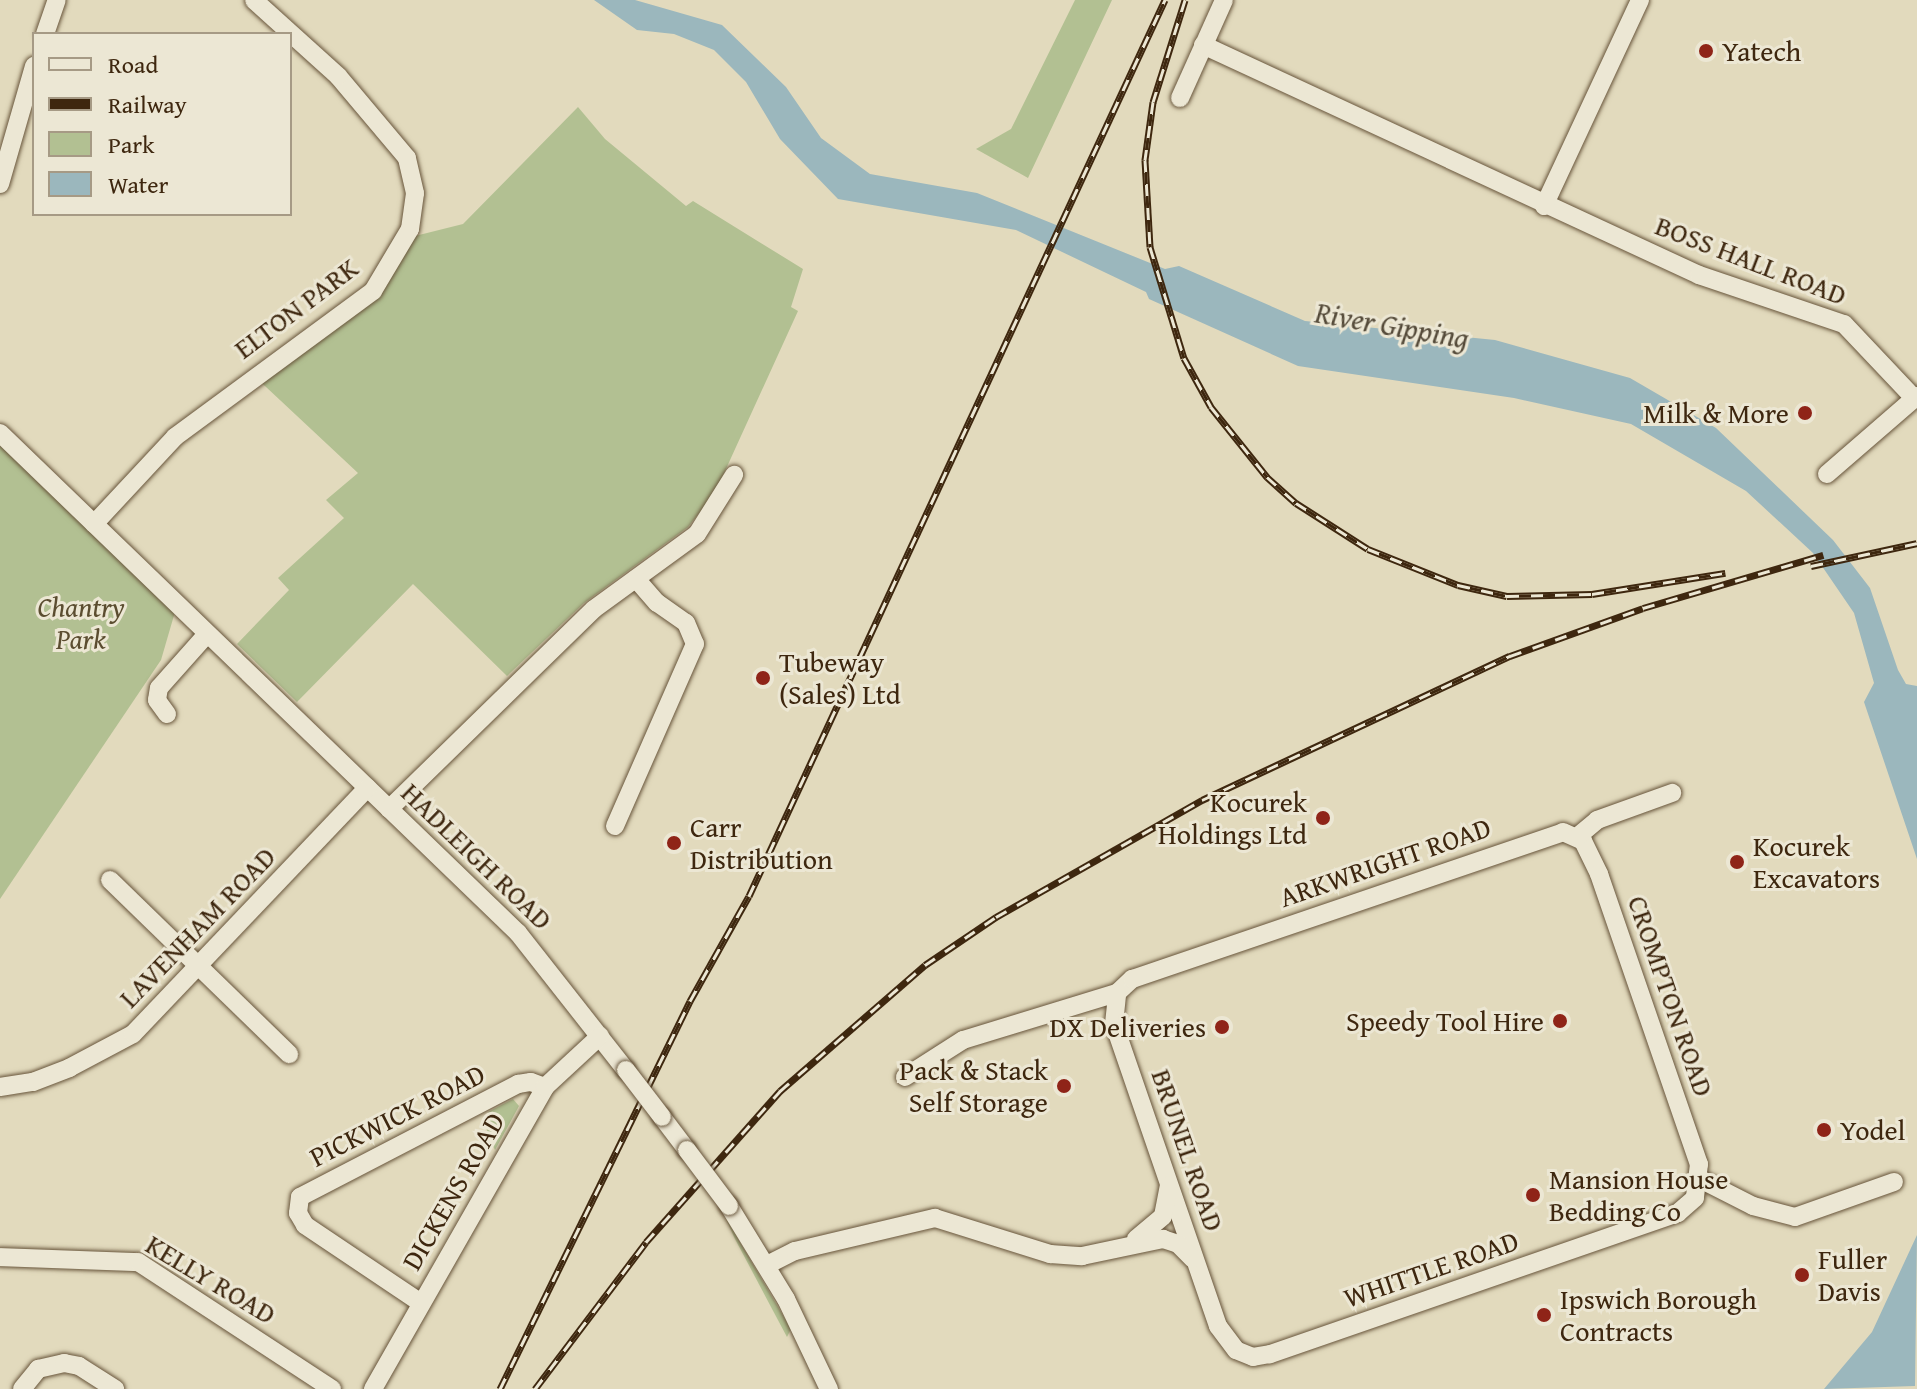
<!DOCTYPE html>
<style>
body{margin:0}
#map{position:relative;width:1917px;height:1389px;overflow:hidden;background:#e2dabd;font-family:"Gentium Book Plus",serif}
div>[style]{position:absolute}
.green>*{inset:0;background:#b2c092}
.water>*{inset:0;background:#9bb7bd}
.roads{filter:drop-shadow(0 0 2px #67543a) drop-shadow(0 0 2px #67543a)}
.minor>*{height:18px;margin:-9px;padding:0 9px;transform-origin:9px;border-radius:9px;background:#ece7d4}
.rail>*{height:7px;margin-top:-3.5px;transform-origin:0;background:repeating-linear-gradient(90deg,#ece7d4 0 12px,#3e270f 0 24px);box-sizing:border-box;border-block:2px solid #3e270f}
.bridges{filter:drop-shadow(0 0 2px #67543a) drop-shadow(0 0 2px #67543a)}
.minor-bridge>*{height:18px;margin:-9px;padding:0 9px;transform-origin:9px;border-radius:9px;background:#ece7d4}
.dots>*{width:22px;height:22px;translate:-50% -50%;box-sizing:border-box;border:4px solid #ece7d4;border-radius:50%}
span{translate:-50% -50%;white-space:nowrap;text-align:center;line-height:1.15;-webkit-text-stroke:6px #ece7d4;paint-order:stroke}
.poi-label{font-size:28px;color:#3e270f}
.left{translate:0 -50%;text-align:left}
.right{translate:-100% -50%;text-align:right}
.street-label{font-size:28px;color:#3e270f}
.park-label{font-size:28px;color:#5b4d30;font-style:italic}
.water-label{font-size:30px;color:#554b3a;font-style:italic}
.legend{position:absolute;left:32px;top:32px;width:260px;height:184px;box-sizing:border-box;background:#ece7d4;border:2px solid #a69a85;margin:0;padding:10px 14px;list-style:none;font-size:24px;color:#3e270f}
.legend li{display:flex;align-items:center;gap:16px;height:40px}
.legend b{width:40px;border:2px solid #a69a85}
</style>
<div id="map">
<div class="green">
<div style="clip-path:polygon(1075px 0,1112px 0,1028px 178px,976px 149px,1011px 129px)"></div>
<div style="clip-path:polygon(578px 107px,605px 139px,686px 206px,693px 201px,803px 269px,791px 307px,798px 311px,715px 493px,688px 527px,584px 603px,507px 676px,413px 584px,297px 702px,237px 644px,289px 590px,278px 578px,344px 518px,326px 500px,358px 473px,252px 374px,342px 313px,415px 236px,463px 224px)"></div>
<div style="clip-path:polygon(0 433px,177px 605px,161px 660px,0 899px)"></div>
<div style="clip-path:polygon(513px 1099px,519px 1106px,495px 1150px,487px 1134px,488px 1112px)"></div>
<div style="clip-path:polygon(725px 1217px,791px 1329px,787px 1337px,735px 1239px)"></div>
</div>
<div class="water">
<div style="clip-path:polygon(594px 0,635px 0,722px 25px,786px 87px,821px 138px,870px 174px,977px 193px,1165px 269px,1179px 266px,1305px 321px,1495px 340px,1630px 378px,1716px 428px,1833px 540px,1870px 588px,1898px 670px,1906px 684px,1917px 686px,1917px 859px,1864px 702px,1874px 683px,1854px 613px,1813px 553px,1746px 491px,1631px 424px,1514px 398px,1298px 366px,1149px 299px,1146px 292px,1016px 230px,838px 199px,780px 139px,746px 82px,714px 50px,674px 34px,637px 30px)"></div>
<div style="clip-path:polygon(1917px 1235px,1915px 1386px,1824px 1389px,1872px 1332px)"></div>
</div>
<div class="roads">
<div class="minor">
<div style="left:45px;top:34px;width:36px;rotate:-71deg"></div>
<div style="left:1203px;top:45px;width:547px;rotate:24.88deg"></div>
<div style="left:1699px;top:275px;width:153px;rotate:18.7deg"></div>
<div style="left:1844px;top:324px;width:102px;rotate:46.6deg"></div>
<div style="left:1180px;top:98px;width:107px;rotate:-65.8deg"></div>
<div style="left:0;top:184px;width:123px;rotate:-73.9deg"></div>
<div style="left:1544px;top:206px;width:227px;rotate:-65deg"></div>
<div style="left:0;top:433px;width:720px;rotate:43.99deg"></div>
<div style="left:518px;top:933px;width:174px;rotate:51.8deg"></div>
<div style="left:1827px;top:474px;width:119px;rotate:-40.9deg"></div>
<div style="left:94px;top:524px;width:119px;rotate:-47deg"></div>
<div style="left:175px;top:437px;width:246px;rotate:-36.4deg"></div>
<div style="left:373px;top:291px;width:72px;rotate:-59.2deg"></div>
<div style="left:410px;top:229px;width:36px;rotate:-82deg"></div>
<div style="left:415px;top:193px;width:36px;rotate:-103deg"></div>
<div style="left:407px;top:158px;width:107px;rotate:-130.1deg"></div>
<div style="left:338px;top:76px;width:113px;rotate:-137.9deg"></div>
<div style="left:167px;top:714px;width:17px;rotate:-126deg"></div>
<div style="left:157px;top:700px;width:12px;rotate:-81deg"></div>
<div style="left:159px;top:688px;width:72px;rotate:-48.4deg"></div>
<div style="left:389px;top:809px;width:286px;rotate:-44.3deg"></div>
<div style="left:594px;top:609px;width:127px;rotate:-36.1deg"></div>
<div style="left:697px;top:534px;width:70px;rotate:-57.9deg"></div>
<div style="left:615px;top:826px;width:199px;rotate:-66.3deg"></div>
<div style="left:695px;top:644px;width:23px;rotate:-113deg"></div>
<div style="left:686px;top:623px;width:35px;rotate:-145deg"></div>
<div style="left:657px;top:603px;width:32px;rotate:-131deg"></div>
<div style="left:1563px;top:832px;width:22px;rotate:24deg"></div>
<div style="left:1583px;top:841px;width:37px;rotate:64deg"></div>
<div style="left:1599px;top:874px;width:307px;rotate:71deg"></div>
<div style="left:1699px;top:1164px;width:34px;rotate:97deg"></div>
<div style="left:1695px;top:1198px;width:23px;rotate:139deg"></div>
<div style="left:1678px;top:1213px;width:432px;rotate:160.9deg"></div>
<div style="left:1270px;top:1354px;width:17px;rotate:170deg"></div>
<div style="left:1253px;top:1357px;width:18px;rotate:-158deg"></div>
<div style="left:1236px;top:1350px;width:30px;rotate:-127deg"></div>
<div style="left:1218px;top:1326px;width:319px;rotate:-109deg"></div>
<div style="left:1114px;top:1024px;width:31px;rotate:-84deg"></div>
<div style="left:1117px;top:993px;width:21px;rotate:-43deg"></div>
<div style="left:1132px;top:979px;width:455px;rotate:-18.8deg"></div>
<div style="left:1577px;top:837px;width:26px;rotate:-40deg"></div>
<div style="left:1597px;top:820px;width:80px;rotate:-19.8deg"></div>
<div style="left:110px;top:880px;width:250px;rotate:44.2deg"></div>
<div style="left:905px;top:1077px;width:69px;rotate:-32.5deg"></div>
<div style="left:963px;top:1040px;width:161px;rotate:-17deg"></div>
<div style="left:0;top:1087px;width:33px;rotate:-9deg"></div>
<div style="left:33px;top:1082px;width:39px;rotate:-21deg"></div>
<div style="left:69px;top:1068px;width:72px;rotate:-28deg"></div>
<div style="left:133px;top:1034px;width:340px;rotate:-46.4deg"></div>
<div style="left:662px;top:1117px;width:41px;rotate:52.9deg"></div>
<div style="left:1700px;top:1179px;width:59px;rotate:27deg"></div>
<div style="left:1753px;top:1206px;width:43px;rotate:14.7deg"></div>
<div style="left:1795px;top:1217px;width:105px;rotate:-19.5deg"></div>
<div style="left:729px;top:1206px;width:109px;rotate:58.5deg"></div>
<div style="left:786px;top:1299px;width:100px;rotate:64.5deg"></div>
<div style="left:1136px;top:1239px;width:35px;rotate:-40deg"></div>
<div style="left:1163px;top:1216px;width:31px;rotate:-79deg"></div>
<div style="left:0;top:1257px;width:138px;rotate:2.1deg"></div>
<div style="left:138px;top:1262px;width:232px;rotate:33.2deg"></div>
<div style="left:767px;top:1265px;width:31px;rotate:-27deg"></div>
<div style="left:795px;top:1251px;width:144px;rotate:-13.3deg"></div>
<div style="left:935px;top:1218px;width:121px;rotate:17.4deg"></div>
<div style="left:1050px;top:1254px;width:32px;rotate:4deg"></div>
<div style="left:1082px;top:1256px;width:83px;rotate:-11.9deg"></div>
<div style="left:1163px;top:1239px;width:16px;rotate:18deg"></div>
<div style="left:1178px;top:1244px;width:21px;rotate:45deg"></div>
<div style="left:421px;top:1303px;width:140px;rotate:-146.1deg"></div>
<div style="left:305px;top:1225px;width:14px;rotate:-120deg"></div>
<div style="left:298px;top:1213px;width:16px;rotate:-83deg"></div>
<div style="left:300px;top:1197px;width:246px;rotate:-27.4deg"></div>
<div style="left:518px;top:1084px;width:13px;rotate:-9deg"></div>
<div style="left:531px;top:1082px;width:15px;rotate:20deg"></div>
<div style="left:22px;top:1389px;width:26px;rotate:-51deg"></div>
<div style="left:38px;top:1369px;width:27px;rotate:-13deg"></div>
<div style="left:64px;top:1363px;width:15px;rotate:11deg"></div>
<div style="left:79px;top:1366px;width:43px;rotate:32.6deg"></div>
<div style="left:373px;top:1389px;width:348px;rotate:-60.3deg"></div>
<div style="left:545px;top:1087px;width:75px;rotate:-42.8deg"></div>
</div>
</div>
<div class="rail">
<div style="left:1185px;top:0;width:107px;rotate:107.4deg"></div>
<div style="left:1153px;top:102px;width:59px;rotate:97.9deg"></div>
<div style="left:1145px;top:160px;width:87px;rotate:86.7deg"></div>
<div style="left:1150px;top:247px;width:116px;rotate:73deg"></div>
<div style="left:1184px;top:358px;width:56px;rotate:61.1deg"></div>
<div style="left:1211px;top:407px;width:90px;rotate:51.3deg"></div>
<div style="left:1267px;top:477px;width:39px;rotate:42deg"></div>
<div style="left:1296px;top:503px;width:85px;rotate:32.6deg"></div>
<div style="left:1368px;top:549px;width:97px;rotate:21.8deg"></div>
<div style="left:1458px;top:585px;width:50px;rotate:12.7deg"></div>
<div style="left:1507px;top:596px;width:85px;rotate:-1.3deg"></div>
<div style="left:1592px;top:594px;width:135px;rotate:-9deg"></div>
<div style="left:1811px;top:566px;width:108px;rotate:-12.2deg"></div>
<div style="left:500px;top:1389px;width:432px;rotate:-63.9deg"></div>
<div style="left:690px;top:1001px;width:120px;rotate:-60.7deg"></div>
<div style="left:749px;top:896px;width:988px;rotate:-65.1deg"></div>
<div style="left:535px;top:1389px;width:184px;rotate:-52.9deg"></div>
<div style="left:646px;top:1242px;width:202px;rotate:-48.4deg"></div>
<div style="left:780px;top:1091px;width:192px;rotate:-41deg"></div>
<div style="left:925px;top:965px;width:86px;rotate:-34.1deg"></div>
<div style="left:996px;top:917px;width:237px;rotate:-29.6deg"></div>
<div style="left:1202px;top:800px;width:340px;rotate:-25.1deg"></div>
<div style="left:1510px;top:656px;width:141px;rotate:-19.8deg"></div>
<div style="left:1643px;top:608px;width:188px;rotate:-16.4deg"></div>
</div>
<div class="bridges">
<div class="minor-bridge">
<div style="left:626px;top:1070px;width:59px;rotate:52.5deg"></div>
<div style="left:687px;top:1150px;width:70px;rotate:53.1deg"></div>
</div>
</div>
<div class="dots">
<div style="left:1706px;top:51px;background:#8f2418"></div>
<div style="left:1805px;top:413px;background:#8f2418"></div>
<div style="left:763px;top:678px;background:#8f2418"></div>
<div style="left:1323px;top:818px;background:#8f2418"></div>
<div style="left:674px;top:843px;background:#8f2418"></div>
<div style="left:1737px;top:862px;background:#8f2418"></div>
<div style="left:1560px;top:1021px;background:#8f2418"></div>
<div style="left:1222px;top:1027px;background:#8f2418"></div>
<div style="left:1064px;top:1086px;background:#8f2418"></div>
<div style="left:1824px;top:1130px;background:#8f2418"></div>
<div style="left:1533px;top:1195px;background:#8f2418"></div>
<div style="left:1802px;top:1275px;background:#8f2418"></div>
<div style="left:1544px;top:1315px;background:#8f2418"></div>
</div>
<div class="poi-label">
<span class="left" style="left:1722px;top:51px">Yatech</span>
<span class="right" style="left:1789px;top:413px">Milk &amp; More</span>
<span class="left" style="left:779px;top:678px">Tubeway<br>(Sales) Ltd</span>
<span class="right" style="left:1307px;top:818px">Kocurek<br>Holdings Ltd</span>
<span class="left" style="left:690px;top:843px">Carr<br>Distribution</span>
<span class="left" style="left:1753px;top:862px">Kocurek<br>Excavators</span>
<span class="right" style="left:1544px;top:1021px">Speedy Tool Hire</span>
<span class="right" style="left:1206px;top:1027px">DX Deliveries</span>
<span class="right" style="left:1048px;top:1086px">Pack &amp; Stack<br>Self Storage</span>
<span class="left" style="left:1840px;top:1130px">Yodel</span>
<span class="left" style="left:1549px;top:1195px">Mansion House<br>Bedding Co</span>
<span class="left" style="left:1818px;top:1275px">Fuller<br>Davis</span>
<span class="left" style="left:1560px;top:1315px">Ipswich Borough<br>Contracts</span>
</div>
<div class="street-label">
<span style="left:1751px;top:260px;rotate:21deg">BOSS HALL ROAD</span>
<span style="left:296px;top:308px;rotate:-37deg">ELTON PARK</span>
<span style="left:477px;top:856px;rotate:44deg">HADLEIGH ROAD</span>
<span style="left:1385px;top:862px;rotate:-19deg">ARKWRIGHT ROAD</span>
<span style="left:197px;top:927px;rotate:-46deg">LAVENHAM ROAD</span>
<span style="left:1671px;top:996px;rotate:71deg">CROMPTON ROAD</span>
<span style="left:397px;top:1115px;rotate:-27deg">PICKWICK ROAD</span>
<span style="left:1188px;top:1150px;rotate:71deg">BRUNEL ROAD</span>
<span style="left:453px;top:1191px;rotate:-60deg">DICKENS ROAD</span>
<span style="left:1431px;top:1269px;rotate:-19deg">WHITTLE ROAD</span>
<span style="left:211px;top:1279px;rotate:31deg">KELLY ROAD</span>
</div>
<div class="park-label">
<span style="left:81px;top:623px">Chantry<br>Park</span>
</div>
<div class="water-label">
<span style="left:1392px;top:325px;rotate:10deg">River Gipping</span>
</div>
<ul class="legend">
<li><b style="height:10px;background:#ece7d4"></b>Road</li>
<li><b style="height:10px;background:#3e270f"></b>Railway</li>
<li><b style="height:22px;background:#b2c092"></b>Park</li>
<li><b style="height:22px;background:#9bb7bd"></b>Water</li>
</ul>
</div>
